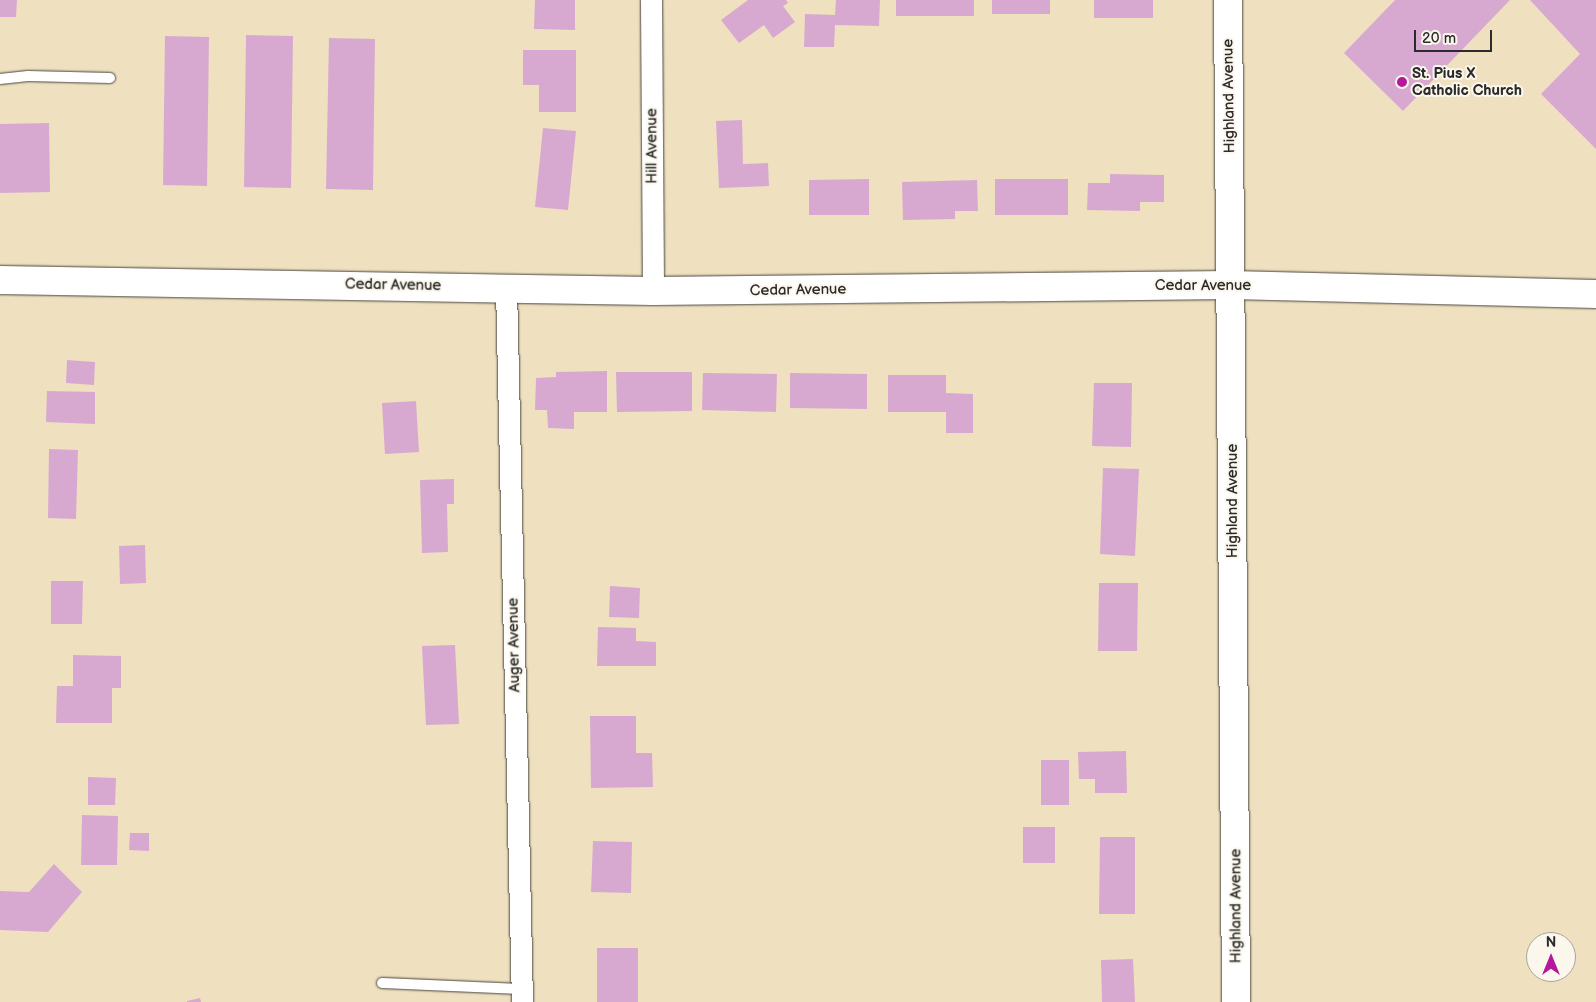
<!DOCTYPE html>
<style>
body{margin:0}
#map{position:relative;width:1596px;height:1002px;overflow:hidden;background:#efe0bf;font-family:"Balsamiq Sans",sans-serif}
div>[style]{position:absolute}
.building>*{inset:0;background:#d7a9d1}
.roads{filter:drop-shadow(0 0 1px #484641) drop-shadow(0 0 1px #484641)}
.lane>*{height:10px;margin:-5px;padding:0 5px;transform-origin:5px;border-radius:5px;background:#fff}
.street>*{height:21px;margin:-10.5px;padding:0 10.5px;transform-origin:10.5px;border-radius:10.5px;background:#fff}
.secondary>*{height:28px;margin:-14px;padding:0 14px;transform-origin:14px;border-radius:14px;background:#fff}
.dots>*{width:14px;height:14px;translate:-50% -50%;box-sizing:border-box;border:2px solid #fbf7ec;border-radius:50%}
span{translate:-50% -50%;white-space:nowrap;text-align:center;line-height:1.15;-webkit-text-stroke:4px #fbf7ec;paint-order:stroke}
.poi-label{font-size:15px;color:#2b2b2b;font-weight:700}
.left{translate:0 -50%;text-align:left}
.street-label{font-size:15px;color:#2b2b2b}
.north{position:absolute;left:1526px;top:932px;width:50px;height:50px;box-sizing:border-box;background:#fbf7ec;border:1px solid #a8a59f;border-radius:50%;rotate:0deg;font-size:14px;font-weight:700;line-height:20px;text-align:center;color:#2b2b2b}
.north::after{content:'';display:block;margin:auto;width:18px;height:22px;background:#b5179e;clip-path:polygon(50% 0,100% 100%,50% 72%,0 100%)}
.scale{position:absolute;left:1414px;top:30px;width:78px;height:22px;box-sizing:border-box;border:2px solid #2b2b2b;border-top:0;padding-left:6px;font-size:15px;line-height:18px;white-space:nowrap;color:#2b2b2b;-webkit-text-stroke:4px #fbf7ec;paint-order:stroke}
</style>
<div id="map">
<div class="building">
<div style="clip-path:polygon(0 0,17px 0,16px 17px,0 17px)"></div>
<div style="clip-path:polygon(535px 0,575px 0,575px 30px,534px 29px)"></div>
<div style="clip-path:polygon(748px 0,786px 0,788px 3px,783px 6px,795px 22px,773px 38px,764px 25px,739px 43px,721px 20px)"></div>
<div style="clip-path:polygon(836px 0,880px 0,879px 26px,835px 25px,834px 47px,804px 47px,805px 14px,835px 15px)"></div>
<div style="clip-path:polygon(896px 0,974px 0,974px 16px,896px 16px)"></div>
<div style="clip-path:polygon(992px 0,1050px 0,1050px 14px,992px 14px)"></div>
<div style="clip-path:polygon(1094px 0,1153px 0,1153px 18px,1094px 18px)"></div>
<div style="clip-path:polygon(1395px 0,1510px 0,1403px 111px,1344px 53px)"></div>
<div style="clip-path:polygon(1530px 0,1596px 0,1596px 149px,1541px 94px,1580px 54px)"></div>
<div style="clip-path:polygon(246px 35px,293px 36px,291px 188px,244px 187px)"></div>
<div style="clip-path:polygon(165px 36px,209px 37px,207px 186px,163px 185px)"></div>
<div style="clip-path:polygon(329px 38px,375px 39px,373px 190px,326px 189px)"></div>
<div style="clip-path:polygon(523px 50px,576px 50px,576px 112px,539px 112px,539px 85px,523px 85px)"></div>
<div style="clip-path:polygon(742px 120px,743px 164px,768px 163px,769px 186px,719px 188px,716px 121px)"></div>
<div style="clip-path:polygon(49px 123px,50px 192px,0 193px,0 124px)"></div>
<div style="clip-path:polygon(543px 128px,576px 131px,568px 210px,535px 207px)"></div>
<div style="clip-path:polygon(1110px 174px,1164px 175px,1164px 202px,1140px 202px,1140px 211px,1087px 210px,1088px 183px,1110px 183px)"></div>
<div style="clip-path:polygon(869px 179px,869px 215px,809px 215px,809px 180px)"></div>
<div style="clip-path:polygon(995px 179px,1068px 179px,1068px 215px,995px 215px)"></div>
<div style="clip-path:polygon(977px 180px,978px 211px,955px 211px,955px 219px,903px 220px,902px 182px)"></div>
<div style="clip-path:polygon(67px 360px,95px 362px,94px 385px,66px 383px)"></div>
<div style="clip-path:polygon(607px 371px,607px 412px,574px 412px,574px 429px,548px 428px,547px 410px,535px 410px,536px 378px,556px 377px,556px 372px)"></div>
<div style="clip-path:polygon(616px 372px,692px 372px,692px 411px,617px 412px)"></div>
<div style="clip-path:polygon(703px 373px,777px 374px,776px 412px,702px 410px)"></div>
<div style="clip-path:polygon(790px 373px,867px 374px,867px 409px,790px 408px)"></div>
<div style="clip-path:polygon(888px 375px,946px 375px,946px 393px,973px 394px,973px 433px,946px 433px,946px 412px,888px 412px)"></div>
<div style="clip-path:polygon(1094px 383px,1132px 383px,1131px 447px,1092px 446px)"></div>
<div style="clip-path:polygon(47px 391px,95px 392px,95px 424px,46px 422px)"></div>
<div style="clip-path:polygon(416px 401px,419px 452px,385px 454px,382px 403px)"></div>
<div style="clip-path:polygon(49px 449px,78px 450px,76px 519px,48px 518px)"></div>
<div style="clip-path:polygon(1103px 468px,1139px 469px,1135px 556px,1100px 554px)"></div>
<div style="clip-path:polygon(454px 479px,454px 504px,447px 504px,448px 552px,422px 553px,420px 480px)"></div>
<div style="clip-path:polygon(145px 545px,146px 583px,120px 584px,119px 546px)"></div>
<div style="clip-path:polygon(51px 581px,83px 581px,82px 624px,51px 624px)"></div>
<div style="clip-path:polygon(1099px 583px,1138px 583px,1137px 651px,1098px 651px)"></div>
<div style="clip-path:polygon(610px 586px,640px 588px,639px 618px,609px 617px)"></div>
<div style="clip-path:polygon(598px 627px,636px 628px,636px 641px,656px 642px,656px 666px,597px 666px)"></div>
<div style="clip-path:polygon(455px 645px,459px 724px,426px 725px,422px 646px)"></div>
<div style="clip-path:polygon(73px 655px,121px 656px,121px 688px,112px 688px,112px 723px,56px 723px,57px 686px,73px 686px)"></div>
<div style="clip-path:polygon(590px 716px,636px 716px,636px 753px,652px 753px,653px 787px,591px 788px)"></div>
<div style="clip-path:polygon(1126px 751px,1127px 793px,1095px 793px,1095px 779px,1079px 779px,1078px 752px)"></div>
<div style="clip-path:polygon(1041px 760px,1069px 760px,1069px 805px,1041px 805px)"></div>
<div style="clip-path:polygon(88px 777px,116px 778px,115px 805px,88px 805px)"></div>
<div style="clip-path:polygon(82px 815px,118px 816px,117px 865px,81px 865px)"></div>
<div style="clip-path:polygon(1023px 827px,1055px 827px,1055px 863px,1023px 863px)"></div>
<div style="clip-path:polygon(130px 833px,149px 833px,149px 851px,129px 850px)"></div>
<div style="clip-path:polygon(1100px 837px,1135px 837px,1135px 914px,1099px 914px)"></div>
<div style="clip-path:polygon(593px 841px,632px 842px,631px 893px,591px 892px)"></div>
<div style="clip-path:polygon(54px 864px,82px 892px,48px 932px,0 930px,0 891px,29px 892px)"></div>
<div style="clip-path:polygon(597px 948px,638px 948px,638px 1002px,597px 1002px)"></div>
<div style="clip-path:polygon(1133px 959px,1135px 1002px,1102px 1002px,1101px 960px)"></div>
<div style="clip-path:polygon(200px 998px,201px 1002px,187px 1002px,187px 1001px)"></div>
</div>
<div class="roads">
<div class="lane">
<div style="left:0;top:79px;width:28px;rotate:-6deg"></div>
<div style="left:28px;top:76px;width:82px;rotate:1.4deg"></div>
<div style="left:382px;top:983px;width:139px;rotate:2.5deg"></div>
</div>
<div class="street">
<div style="left:651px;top:0;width:291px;rotate:89.6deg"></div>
<div style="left:506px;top:287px;width:715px;rotate:88.72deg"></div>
</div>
<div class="secondary">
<div style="left:1228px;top:0;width:1002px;rotate:89.54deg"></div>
<div style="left:0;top:280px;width:653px;rotate:0.97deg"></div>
<div style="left:653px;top:291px;width:578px;rotate:-0.59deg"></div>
<div style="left:1231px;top:285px;width:365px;rotate:1.4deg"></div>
</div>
</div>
<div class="dots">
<div style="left:1402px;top:82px;background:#b5179e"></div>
</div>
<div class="poi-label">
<span class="left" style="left:1412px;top:82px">St. Pius X<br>Catholic Church</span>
</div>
<div class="street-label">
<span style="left:1229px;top:96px;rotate:-91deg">Highland Avenue</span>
<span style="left:652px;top:146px;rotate:-90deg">Hill Avenue</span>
<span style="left:393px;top:285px;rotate:1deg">Cedar Avenue</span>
<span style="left:1203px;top:286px">Cedar Avenue</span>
<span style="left:798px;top:290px;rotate:-1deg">Cedar Avenue</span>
<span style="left:1233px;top:501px;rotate:-90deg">Highland Avenue</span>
<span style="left:514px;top:645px;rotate:-91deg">Auger Avenue</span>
<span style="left:1236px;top:906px;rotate:-90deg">Highland Avenue</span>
</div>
<div class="north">N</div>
<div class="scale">20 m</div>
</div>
